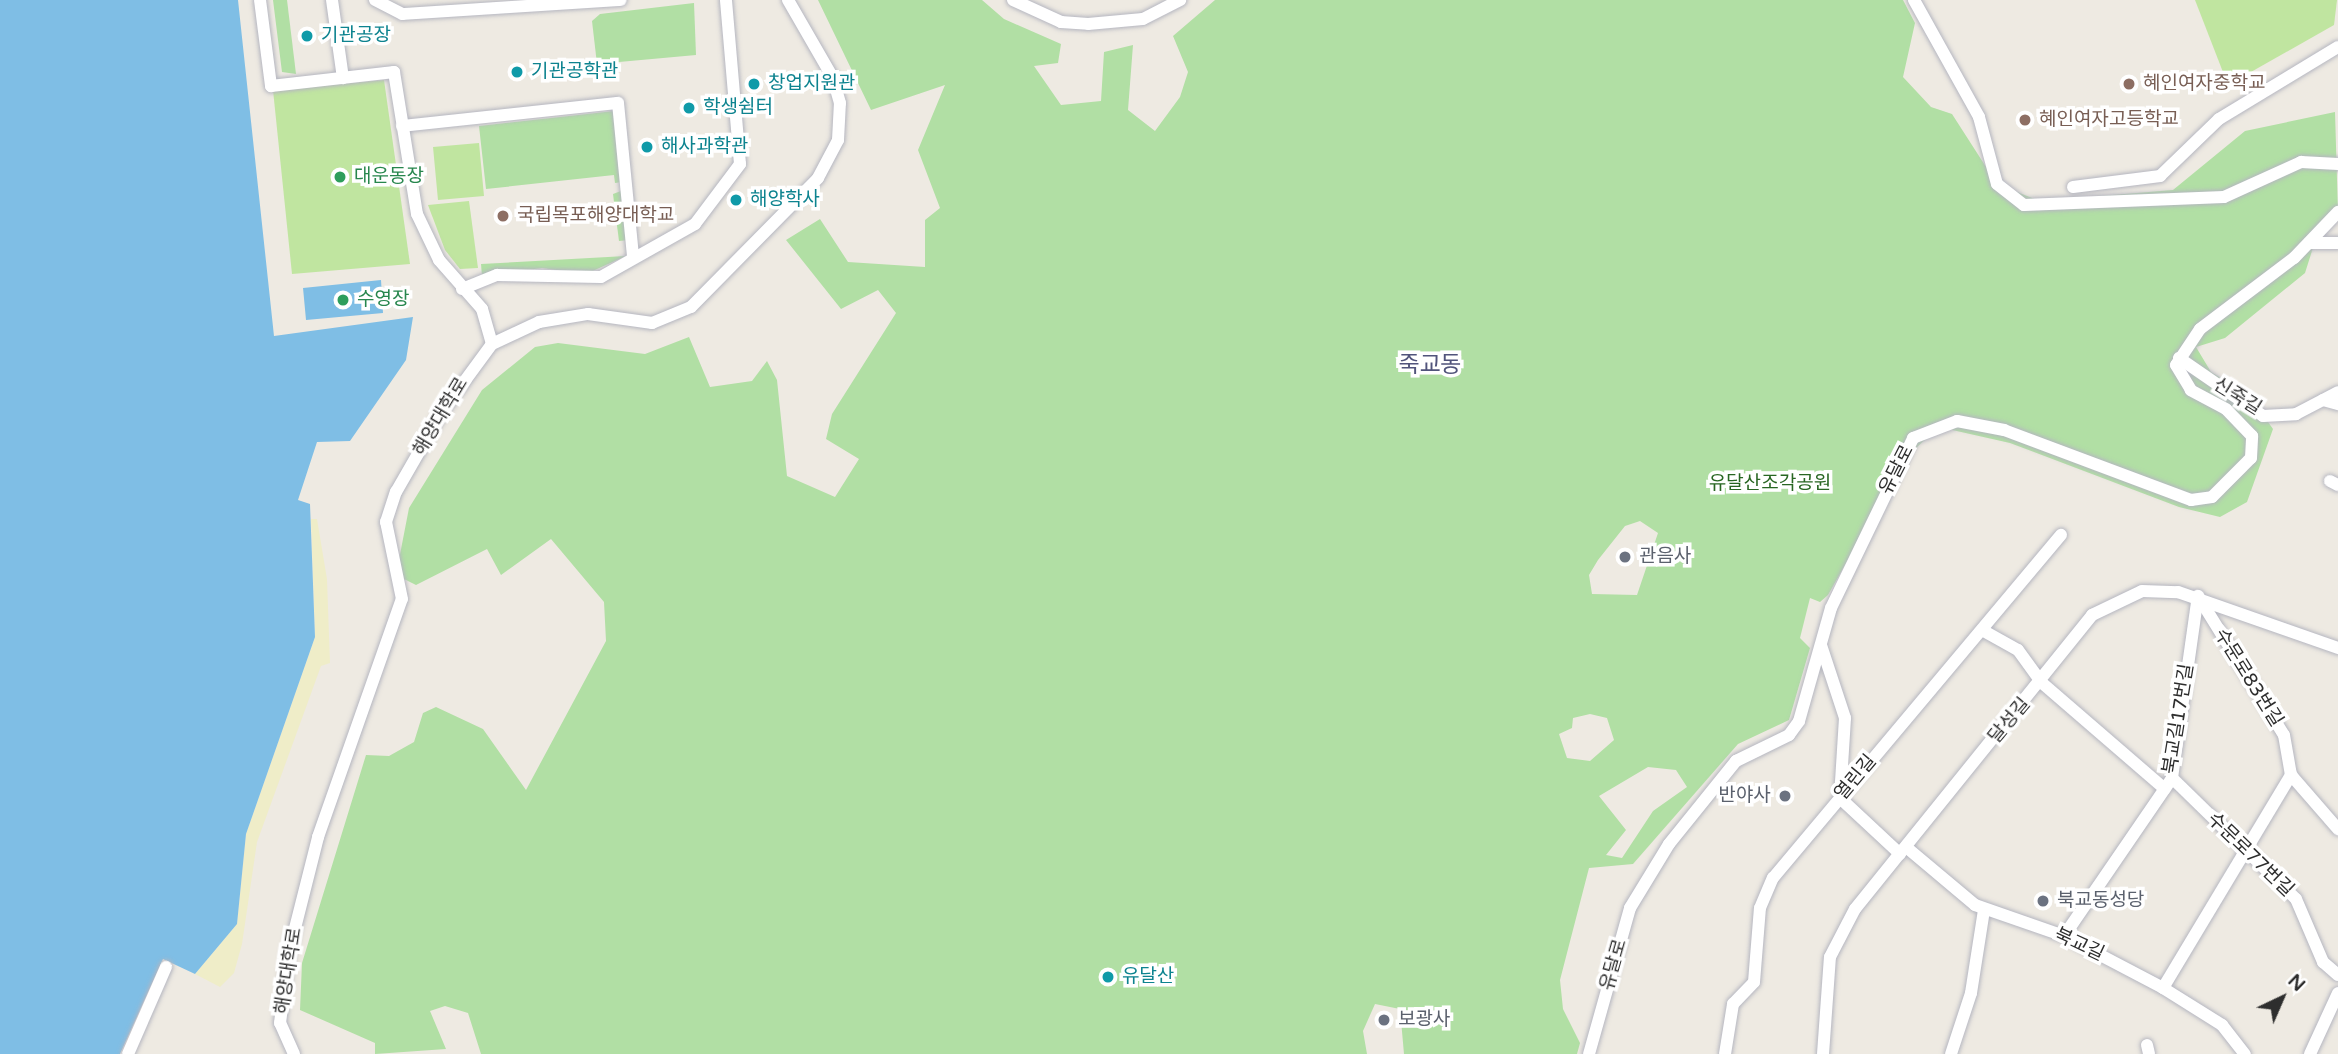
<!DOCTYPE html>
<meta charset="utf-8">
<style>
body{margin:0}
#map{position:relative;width:2338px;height:1054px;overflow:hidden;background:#eeeae2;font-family:"Varela Round","Noto Sans KR",sans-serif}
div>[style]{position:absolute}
.green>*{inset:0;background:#b1dfa4}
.sand>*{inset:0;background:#efedc8}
.pitch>*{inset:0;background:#c0e5a0}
.water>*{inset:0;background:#7fbee5}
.roads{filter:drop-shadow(0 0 2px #b5b6c0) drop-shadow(0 0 2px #b5b6c0)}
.minor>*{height:12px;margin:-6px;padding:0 6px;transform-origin:6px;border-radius:6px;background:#fff}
.dots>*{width:19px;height:19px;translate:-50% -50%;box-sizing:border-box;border:4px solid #fff;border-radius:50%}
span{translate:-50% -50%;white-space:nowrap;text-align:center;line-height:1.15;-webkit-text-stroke:7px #fff;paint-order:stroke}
.culture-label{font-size:19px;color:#0d838f}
.left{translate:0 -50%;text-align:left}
.education-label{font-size:19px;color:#785e54}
.leisure-label{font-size:19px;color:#27864d}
.street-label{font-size:19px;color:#2e2e2e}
.park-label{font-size:19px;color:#286622}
.worship-label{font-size:19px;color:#5b616d}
.right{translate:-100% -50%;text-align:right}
.quarter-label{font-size:23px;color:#51547b}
.north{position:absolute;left:2247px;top:963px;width:70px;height:70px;-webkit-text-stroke:5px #fff;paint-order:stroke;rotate:44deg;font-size:19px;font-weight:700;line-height:28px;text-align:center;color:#2e2e2e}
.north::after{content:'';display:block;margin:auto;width:24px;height:32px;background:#2e2e2e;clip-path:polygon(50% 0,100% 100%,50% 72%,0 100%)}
</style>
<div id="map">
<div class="green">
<div style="clip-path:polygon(273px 0,287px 0,296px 74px,282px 72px)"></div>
<div style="clip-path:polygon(evenodd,818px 0,982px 0,1004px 19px,1061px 44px,1058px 63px,1034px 66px,1061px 105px,1101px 101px,1104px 52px,1133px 45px,1128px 110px,1155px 131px,1180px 97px,1188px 72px,1173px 36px,1215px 0,1903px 0,1915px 23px,1903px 77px,1931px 107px,1952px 114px,1997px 184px,2040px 201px,2173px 190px,2245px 131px,2335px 112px,2338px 213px,2317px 235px,2305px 273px,2225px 338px,2196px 347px,2211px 372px,2249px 395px,2273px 429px,2247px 502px,2220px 517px,2179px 507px,2010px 443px,1939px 427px,1906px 457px,1828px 595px,1820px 602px,1810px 598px,1800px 638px,1810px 648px,1789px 720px,1738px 744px,1633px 864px,1589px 868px,1560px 980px,1563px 1009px,1580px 1043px,1577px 1054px,1404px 1054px,1400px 1009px,1375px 1004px,1363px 1031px,1367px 1054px,481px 1054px,468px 1013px,445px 1006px,430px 1011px,446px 1049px,375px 1054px,375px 1043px,300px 1010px,302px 963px,366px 755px,389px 756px,414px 742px,423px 713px,436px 707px,483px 729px,526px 790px,606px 641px,604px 602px,551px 539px,501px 575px,487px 549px,416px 585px,396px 575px,409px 508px,482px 390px,535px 347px,558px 343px,645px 354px,689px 337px,710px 387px,752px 381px,767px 361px,777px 380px,787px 476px,835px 497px,859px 459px,826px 439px,832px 414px,896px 313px,878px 290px,841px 309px,786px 240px,820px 219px,848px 262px,925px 267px,925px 220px,940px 208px,918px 150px,945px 85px,871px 110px,818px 0,1640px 521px,1658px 533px,1637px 595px,1592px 594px,1589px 575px,1598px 560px,1625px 526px,1640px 521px,818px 0,1590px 714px,1607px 718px,1614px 740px,1590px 761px,1567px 758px,1559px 734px,1572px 728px,1573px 718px,1590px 714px,818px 0,1648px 767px,1676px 770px,1687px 787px,1653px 811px,1622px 858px,1606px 855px,1626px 830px,1599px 796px,1648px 767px)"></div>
<div style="clip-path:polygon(694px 3px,696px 55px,597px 64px,592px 21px,600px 14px)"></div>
<div style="clip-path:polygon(614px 111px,622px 182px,615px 183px,614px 175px,486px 189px,479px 126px)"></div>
<div style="clip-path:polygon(621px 191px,629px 240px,619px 241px,613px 194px)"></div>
<div style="clip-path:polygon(626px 256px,586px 274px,542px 268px,482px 276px,481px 264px)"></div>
</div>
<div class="sand">
<div style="clip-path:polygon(311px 519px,317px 519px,327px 579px,330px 663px,321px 666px,257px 842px,242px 944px,234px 973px,220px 987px,195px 974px,237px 924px,246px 834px,315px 637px)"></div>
</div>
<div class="pitch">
<div style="clip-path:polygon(2195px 0,2337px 0,2334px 25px,2228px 85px)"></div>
<div style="clip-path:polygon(384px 80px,410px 264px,292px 274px,273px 90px)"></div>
<div style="clip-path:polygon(479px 143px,484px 196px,438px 200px,433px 147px)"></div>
<div style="clip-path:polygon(469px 201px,478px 268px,460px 269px,445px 250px,428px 205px)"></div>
</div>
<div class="water">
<div style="clip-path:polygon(0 0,238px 0,274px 336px,413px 317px,406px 360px,350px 441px,317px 442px,298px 500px,310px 504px,315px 637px,246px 834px,237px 924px,195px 974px,163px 959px,120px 1054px,0 1054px)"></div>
<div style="clip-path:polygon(381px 280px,383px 313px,306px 320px,303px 288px)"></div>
</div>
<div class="roads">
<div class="minor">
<div style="left:260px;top:0;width:87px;rotate:82.7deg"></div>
<div style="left:271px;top:86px;width:124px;rotate:-6.5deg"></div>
<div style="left:394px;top:72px;width:144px;rotate:80.8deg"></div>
<div style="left:417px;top:214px;width:51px;rotate:64.4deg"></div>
<div style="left:439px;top:260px;width:65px;rotate:48.7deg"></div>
<div style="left:482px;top:309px;width:36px;rotate:74deg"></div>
<div style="left:332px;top:0;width:79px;rotate:82deg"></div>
<div style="left:375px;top:0;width:31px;rotate:27deg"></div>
<div style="left:403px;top:14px;width:218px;rotate:-3.7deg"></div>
<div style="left:1013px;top:0;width:53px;rotate:24.6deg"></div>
<div style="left:1061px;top:22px;width:27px;rotate:4deg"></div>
<div style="left:1088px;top:24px;width:55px;rotate:-5.2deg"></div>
<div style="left:1143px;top:19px;width:42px;rotate:-27.2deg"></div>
<div style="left:1914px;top:0;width:134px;rotate:60.9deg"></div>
<div style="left:1979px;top:117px;width:69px;rotate:75deg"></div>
<div style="left:1997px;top:184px;width:34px;rotate:38deg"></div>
<div style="left:2024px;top:205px;width:200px;rotate:-2.3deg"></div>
<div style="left:2224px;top:197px;width:85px;rotate:-24.4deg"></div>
<div style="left:2301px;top:162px;width:37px;rotate:3deg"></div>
<div style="left:402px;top:126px;width:217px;rotate:-6.1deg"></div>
<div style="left:618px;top:103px;width:154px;rotate:84.4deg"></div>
<div style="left:2073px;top:187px;width:88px;rotate:-7.2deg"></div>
<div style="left:2160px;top:176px;width:82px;rotate:-44deg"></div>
<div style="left:2219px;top:119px;width:139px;rotate:-31.2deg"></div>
<div style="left:2309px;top:243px;width:29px"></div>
<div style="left:462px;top:289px;width:38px;rotate:-22deg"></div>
<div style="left:497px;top:275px;width:104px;rotate:1.1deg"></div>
<div style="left:601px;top:277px;width:108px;rotate:-29.4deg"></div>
<div style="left:695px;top:224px;width:75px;rotate:-53.1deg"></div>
<div style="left:740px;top:164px;width:165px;rotate:-94.9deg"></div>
<div style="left:2179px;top:358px;width:102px;rotate:34.6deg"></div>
<div style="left:2263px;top:416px;width:33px;rotate:-3deg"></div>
<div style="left:2296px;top:414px;width:47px;rotate:-27.6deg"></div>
<div style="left:2323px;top:400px;width:16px;rotate:15deg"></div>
<div style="left:2330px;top:481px;width:9px;rotate:27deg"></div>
<div style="left:2198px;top:596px;width:163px;rotate:58.3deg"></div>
<div style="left:2284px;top:735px;width:41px;rotate:80.1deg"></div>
<div style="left:2291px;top:775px;width:72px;rotate:49deg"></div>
<div style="left:1982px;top:630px;width:41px;rotate:29.1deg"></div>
<div style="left:2018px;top:650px;width:41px;rotate:54deg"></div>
<div style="left:2042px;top:683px;width:162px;rotate:40.8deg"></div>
<div style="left:1821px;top:645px;width:77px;rotate:71.8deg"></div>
<div style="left:1845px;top:718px;width:80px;rotate:93.6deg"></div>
<div style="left:1840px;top:798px;width:82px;rotate:43deg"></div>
<div style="left:2172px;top:778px;width:173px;rotate:44.3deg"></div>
<div style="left:2296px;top:899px;width:69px;rotate:66.8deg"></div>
<div style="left:2323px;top:962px;width:20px;rotate:41deg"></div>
<div style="left:1906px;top:847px;width:90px;rotate:40deg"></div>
<div style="left:1975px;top:905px;width:94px;rotate:19.2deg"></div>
<div style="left:2064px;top:936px;width:112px;rotate:27.7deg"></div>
<div style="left:2163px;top:988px;width:70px;rotate:32.1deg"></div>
<div style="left:2222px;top:1025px;width:37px;rotate:52deg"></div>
<div style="left:2064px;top:936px;width:191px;rotate:-55.6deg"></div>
<div style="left:2172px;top:778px;width:184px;rotate:-81.9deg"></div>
<div style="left:2163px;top:988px;width:249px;rotate:-59deg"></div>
<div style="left:2147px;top:1045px;width:9px;rotate:77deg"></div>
<div style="left:128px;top:1054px;width:95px;rotate:-66.4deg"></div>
<div style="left:294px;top:1054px;width:34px;rotate:-114deg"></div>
<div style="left:280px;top:1023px;width:72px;rotate:-82.8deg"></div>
<div style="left:289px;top:952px;width:119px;rotate:-75.8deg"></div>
<div style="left:318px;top:837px;width:252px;rotate:-70.6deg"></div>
<div style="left:402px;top:599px;width:79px;rotate:-101.7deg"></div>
<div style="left:386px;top:522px;width:32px;rotate:-72deg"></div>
<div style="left:396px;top:492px;width:92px;rotate:-60.1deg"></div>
<div style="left:442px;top:412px;width:84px;rotate:-53.7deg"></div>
<div style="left:492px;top:344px;width:52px;rotate:-25.1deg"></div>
<div style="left:539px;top:322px;width:50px;rotate:-9.3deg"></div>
<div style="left:588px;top:314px;width:65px;rotate:8deg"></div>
<div style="left:652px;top:323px;width:42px;rotate:-22.3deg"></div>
<div style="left:691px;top:307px;width:181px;rotate:-45.4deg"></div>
<div style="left:818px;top:178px;width:43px;rotate:-62.2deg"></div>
<div style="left:838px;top:140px;width:37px;rotate:-87deg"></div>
<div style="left:840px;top:103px;width:26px;rotate:-106deg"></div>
<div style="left:833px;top:78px;width:90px;rotate:-120deg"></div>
<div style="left:1589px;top:1054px;width:152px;rotate:-74.3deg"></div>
<div style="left:1630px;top:908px;width:75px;rotate:-58.6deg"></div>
<div style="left:1669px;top:844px;width:107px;rotate:-51.1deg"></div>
<div style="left:1736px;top:761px;width:59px;rotate:-26.1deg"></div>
<div style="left:1789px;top:735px;width:17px;rotate:-54deg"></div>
<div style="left:1799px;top:721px;width:117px;rotate:-74.2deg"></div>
<div style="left:1831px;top:608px;width:189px;rotate:-64.2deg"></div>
<div style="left:1913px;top:438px;width:47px;rotate:-21.1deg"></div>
<div style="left:1957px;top:421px;width:48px;rotate:10.8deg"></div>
<div style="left:2004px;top:430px;width:200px;rotate:20.5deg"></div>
<div style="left:2191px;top:500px;width:21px;rotate:-8deg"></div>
<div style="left:2212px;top:497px;width:55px;rotate:-45deg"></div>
<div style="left:2251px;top:458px;width:22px;rotate:-87deg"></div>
<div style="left:2252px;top:436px;width:37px;rotate:-134deg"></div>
<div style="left:2226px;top:409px;width:40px;rotate:-152deg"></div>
<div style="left:2191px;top:390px;width:29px;rotate:-121deg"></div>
<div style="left:2176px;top:365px;width:43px;rotate:-56.3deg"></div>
<div style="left:2200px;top:329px;width:118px;rotate:-37.1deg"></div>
<div style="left:2294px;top:258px;width:64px;rotate:-46.3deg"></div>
<div style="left:1725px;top:1054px;width:51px;rotate:-80.9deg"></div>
<div style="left:1733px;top:1004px;width:30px;rotate:-46deg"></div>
<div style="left:1754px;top:982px;width:74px;rotate:-85.4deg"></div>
<div style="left:1760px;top:908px;width:33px;rotate:-67deg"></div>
<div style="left:1773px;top:878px;width:448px;rotate:-50deg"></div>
<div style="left:1823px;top:1054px;width:97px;rotate:-85.9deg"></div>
<div style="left:1830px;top:957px;width:54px;rotate:-62.5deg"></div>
<div style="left:1855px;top:909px;width:378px;rotate:-51.1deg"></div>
<div style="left:2092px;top:615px;width:55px;rotate:-25.6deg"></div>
<div style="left:2142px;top:591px;width:36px;rotate:2deg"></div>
<div style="left:2178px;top:592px;width:170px;rotate:19.3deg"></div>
<div style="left:1951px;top:1054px;width:64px;rotate:-71.8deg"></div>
<div style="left:1971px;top:993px;width:84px;rotate:-81.1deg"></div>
<div style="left:2310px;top:1054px;width:67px;rotate:-65.3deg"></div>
</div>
</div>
<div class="dots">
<div style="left:307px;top:36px;background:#0f9aa8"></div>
<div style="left:517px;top:72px;background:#0f9aa8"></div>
<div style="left:754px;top:84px;background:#0f9aa8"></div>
<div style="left:2129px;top:84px;background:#8d6e63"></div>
<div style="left:689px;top:108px;background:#0f9aa8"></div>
<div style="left:2025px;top:120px;background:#8d6e63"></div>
<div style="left:647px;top:147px;background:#0f9aa8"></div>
<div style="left:340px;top:177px;background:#2e9e5b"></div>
<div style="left:736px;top:200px;background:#0f9aa8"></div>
<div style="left:503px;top:216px;background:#8d6e63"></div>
<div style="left:343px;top:300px;background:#2e9e5b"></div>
<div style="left:1625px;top:557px;background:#6b7280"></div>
<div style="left:1785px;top:796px;background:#6b7280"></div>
<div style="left:2043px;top:901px;background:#6b7280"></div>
<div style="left:1108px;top:977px;background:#0f9aa8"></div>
<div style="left:1384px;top:1020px;background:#6b7280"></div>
</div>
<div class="culture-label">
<span class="left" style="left:321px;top:36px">기관공장</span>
<span class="left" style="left:531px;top:72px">기관공학관</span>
<span class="left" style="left:768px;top:84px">창업지원관</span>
<span class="left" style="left:703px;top:108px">학생쉼터</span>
<span class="left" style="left:661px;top:147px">해사과학관</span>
<span class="left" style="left:750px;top:200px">해양학사</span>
<span class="left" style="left:1122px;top:977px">유달산</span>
</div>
<div class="education-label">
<span class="left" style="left:2143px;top:84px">혜인여자중학교</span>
<span class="left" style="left:2039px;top:120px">혜인여자고등학교</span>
<span class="left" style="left:517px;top:216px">국립목포해양대학교</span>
</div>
<div class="leisure-label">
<span class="left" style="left:354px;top:177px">대운동장</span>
<span class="left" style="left:357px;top:300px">수영장</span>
</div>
<div class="street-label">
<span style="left:2237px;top:397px;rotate:32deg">신죽길</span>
<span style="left:441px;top:417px;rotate:-59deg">해양대학로</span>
<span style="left:1897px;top:470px;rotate:-63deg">유달로</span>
<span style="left:2248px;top:678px;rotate:58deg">수문로83번길</span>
<span style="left:2179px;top:719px;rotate:-81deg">북교길17번길</span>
<span style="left:2010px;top:721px;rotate:-50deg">달성길</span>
<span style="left:1856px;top:778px;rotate:-50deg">열린길</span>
<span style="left:2250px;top:855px;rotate:44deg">수문로77번길</span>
<span style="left:2079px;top:945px;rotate:25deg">북교길</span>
<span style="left:1614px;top:965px;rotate:-74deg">유달로</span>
<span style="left:289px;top:971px;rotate:-81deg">해양대학로</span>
</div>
<div class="park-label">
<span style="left:1770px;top:484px">유달산조각공원</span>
</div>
<div class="worship-label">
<span class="left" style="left:1639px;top:557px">관음사</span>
<span class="right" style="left:1771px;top:796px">반야사</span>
<span class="left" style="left:2057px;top:901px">북교동성당</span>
<span class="left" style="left:1398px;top:1020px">보광사</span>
</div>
<div class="quarter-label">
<span style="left:1430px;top:365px">죽교동</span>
</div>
<div class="north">N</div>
</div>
